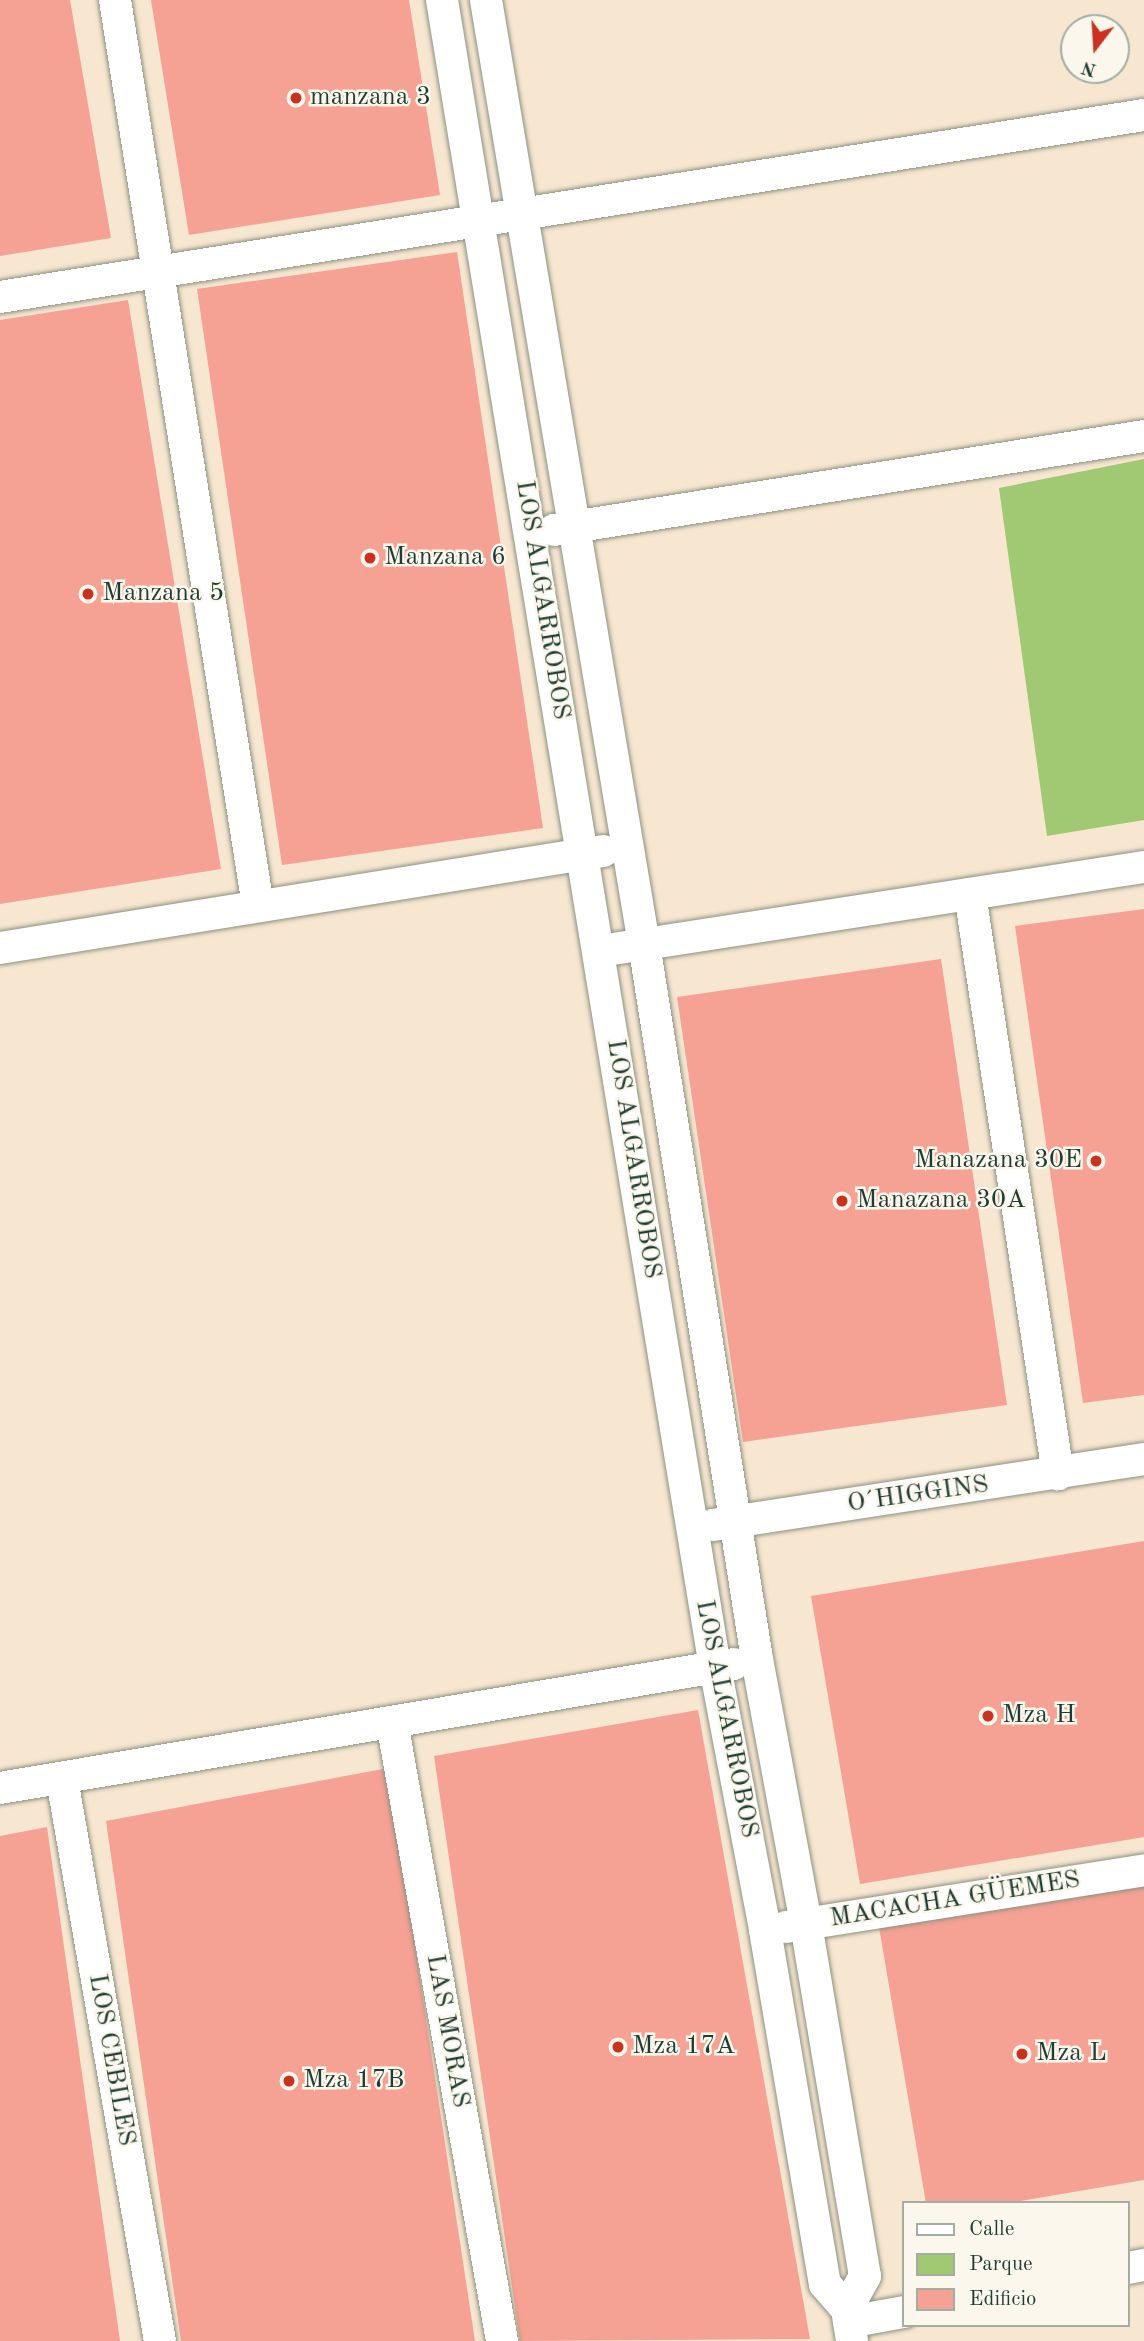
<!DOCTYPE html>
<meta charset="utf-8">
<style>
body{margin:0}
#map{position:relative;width:1144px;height:2341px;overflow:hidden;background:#f7e6d0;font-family:"Old Standard TT",serif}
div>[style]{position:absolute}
.green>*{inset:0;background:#a1c872}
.building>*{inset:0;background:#f5a194}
.roads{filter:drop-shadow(0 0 2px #8b9282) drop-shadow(0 0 2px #8b9282)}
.street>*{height:32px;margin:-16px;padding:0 16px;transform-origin:16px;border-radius:16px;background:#fff}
.dots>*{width:19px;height:19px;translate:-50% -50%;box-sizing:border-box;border:4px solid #fbf7ec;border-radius:50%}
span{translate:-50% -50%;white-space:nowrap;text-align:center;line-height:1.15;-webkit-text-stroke:5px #fbf7ec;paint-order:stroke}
.poi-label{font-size:26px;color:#1f3d34}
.left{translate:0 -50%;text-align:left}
.right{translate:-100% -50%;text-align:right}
.street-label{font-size:26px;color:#1f3d34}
.legend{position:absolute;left:902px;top:2201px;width:228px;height:126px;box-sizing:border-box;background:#fbf7ec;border:2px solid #a3ada2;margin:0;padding:9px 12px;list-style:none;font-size:21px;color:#1f3d34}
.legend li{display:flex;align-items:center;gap:14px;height:35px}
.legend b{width:35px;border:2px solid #a3ada2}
.north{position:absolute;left:1060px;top:14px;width:70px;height:70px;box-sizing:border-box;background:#fbf7ec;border:2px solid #a3ada2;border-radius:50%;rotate:197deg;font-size:19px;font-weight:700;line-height:28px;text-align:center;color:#1f3d34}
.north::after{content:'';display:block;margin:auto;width:24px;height:32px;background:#c8321e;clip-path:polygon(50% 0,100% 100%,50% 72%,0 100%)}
</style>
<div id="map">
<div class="green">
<div style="clip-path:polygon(1144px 459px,1144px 820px,1047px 836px,999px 488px)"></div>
</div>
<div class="building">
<div style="clip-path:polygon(0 0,70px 0,111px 238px,0 256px)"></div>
<div style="clip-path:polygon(151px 0,409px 0,440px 195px,189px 235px)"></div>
<div style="clip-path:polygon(457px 252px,543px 828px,282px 865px,197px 289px)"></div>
<div style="clip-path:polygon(128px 300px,221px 869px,0 904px,0 320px)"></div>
<div style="clip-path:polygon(1144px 909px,1144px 1395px,1083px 1403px,1015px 926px)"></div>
<div style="clip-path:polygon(941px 959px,1007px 1405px,743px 1442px,677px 997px)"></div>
<div style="clip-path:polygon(1144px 1541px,1144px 1837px,860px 1884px,811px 1596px)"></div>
<div style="clip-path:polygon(698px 1710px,810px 2339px,520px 2341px,434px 1756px)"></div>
<div style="clip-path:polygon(388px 1768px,475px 2341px,181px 2341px,106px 1821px)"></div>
<div style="clip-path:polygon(47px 1827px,120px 2341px,0 2341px,0 1836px)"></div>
<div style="clip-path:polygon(1144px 1883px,1144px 2180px,1008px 2203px,926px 2203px,879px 1927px)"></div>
</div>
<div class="roads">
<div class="street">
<div style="left:115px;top:0;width:917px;rotate:81.03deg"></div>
<div style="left:442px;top:0;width:1689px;rotate:80.7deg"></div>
<div style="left:715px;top:1667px;width:268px;rotate:79.2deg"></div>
<div style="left:765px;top:1930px;width:359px;rotate:80.4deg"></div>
<div style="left:825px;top:2284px;width:33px;rotate:49deg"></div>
<div style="left:847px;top:2309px;width:32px;rotate:81deg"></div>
<div style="left:486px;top:0;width:957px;rotate:80.5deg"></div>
<div style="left:644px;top:944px;width:724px;rotate:81.02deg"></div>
<div style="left:757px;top:1659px;width:269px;rotate:79.5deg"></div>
<div style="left:806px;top:1924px;width:357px;rotate:80.5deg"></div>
<div style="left:865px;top:2276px;width:38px;rotate:119deg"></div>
<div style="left:0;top:297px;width:1158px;rotate:-9.04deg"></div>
<div style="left:554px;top:530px;width:597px;rotate:-9.05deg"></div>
<div style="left:970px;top:894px;width:587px;rotate:81.37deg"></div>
<div style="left:0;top:948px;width:611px;rotate:-9.14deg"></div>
<div style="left:600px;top:951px;width:550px;rotate:-8.78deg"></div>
<div style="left:713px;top:1525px;width:436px;rotate:-8.7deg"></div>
<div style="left:392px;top:1722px;width:629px;rotate:79.92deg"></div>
<div style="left:62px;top:1779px;width:570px;rotate:80.11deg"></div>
<div style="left:0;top:1788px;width:744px;rotate:-9.59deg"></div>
<div style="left:786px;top:1927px;width:363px;rotate:-9deg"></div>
<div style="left:1128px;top:2268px;width:16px;rotate:-11deg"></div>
<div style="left:849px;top:2322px;width:56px;rotate:-10.3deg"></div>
</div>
</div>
<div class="dots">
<div style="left:296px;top:98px;background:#c8321e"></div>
<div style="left:370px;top:558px;background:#c8321e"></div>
<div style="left:88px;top:594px;background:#c8321e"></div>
<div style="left:1096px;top:1161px;background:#c8321e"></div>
<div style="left:842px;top:1201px;background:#c8321e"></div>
<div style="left:988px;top:1716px;background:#c8321e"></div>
<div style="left:618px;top:2047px;background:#c8321e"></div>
<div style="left:1022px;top:2054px;background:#c8321e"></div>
<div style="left:289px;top:2081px;background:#c8321e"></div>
</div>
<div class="poi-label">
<span class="left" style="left:310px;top:98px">manzana 3</span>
<span class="left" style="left:384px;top:558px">Manzana 6</span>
<span class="left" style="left:102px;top:594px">Manzana 5</span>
<span class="right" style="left:1082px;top:1161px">Manazana 30E</span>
<span class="left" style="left:856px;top:1201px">Manazana 30A</span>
<span class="left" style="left:1002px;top:1716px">Mza H</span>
<span class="left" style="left:632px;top:2047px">Mza 17A</span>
<span class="left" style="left:1036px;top:2054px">Mza L</span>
<span class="left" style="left:303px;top:2081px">Mza 17B</span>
</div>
<div class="street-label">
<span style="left:542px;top:600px;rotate:81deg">LOS ALGARROBOS</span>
<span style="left:633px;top:1159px;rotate:81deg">LOS ALGARROBOS</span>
<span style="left:918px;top:1495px;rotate:-8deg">O´HIGGINS</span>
<span style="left:726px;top:1719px;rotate:79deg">LOS ALGARROBOS</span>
<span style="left:955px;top:1900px;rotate:-9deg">MACACHA GÜEMES</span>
<span style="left:447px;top:2031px;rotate:80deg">LAS MORAS</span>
<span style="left:111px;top:2060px;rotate:80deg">LOS CEBILES</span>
</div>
<ul class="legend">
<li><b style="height:9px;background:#fff"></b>Calle</li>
<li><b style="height:19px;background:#a1c872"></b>Parque</li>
<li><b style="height:19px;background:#f5a194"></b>Edificio</li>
</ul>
<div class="north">N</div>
</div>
